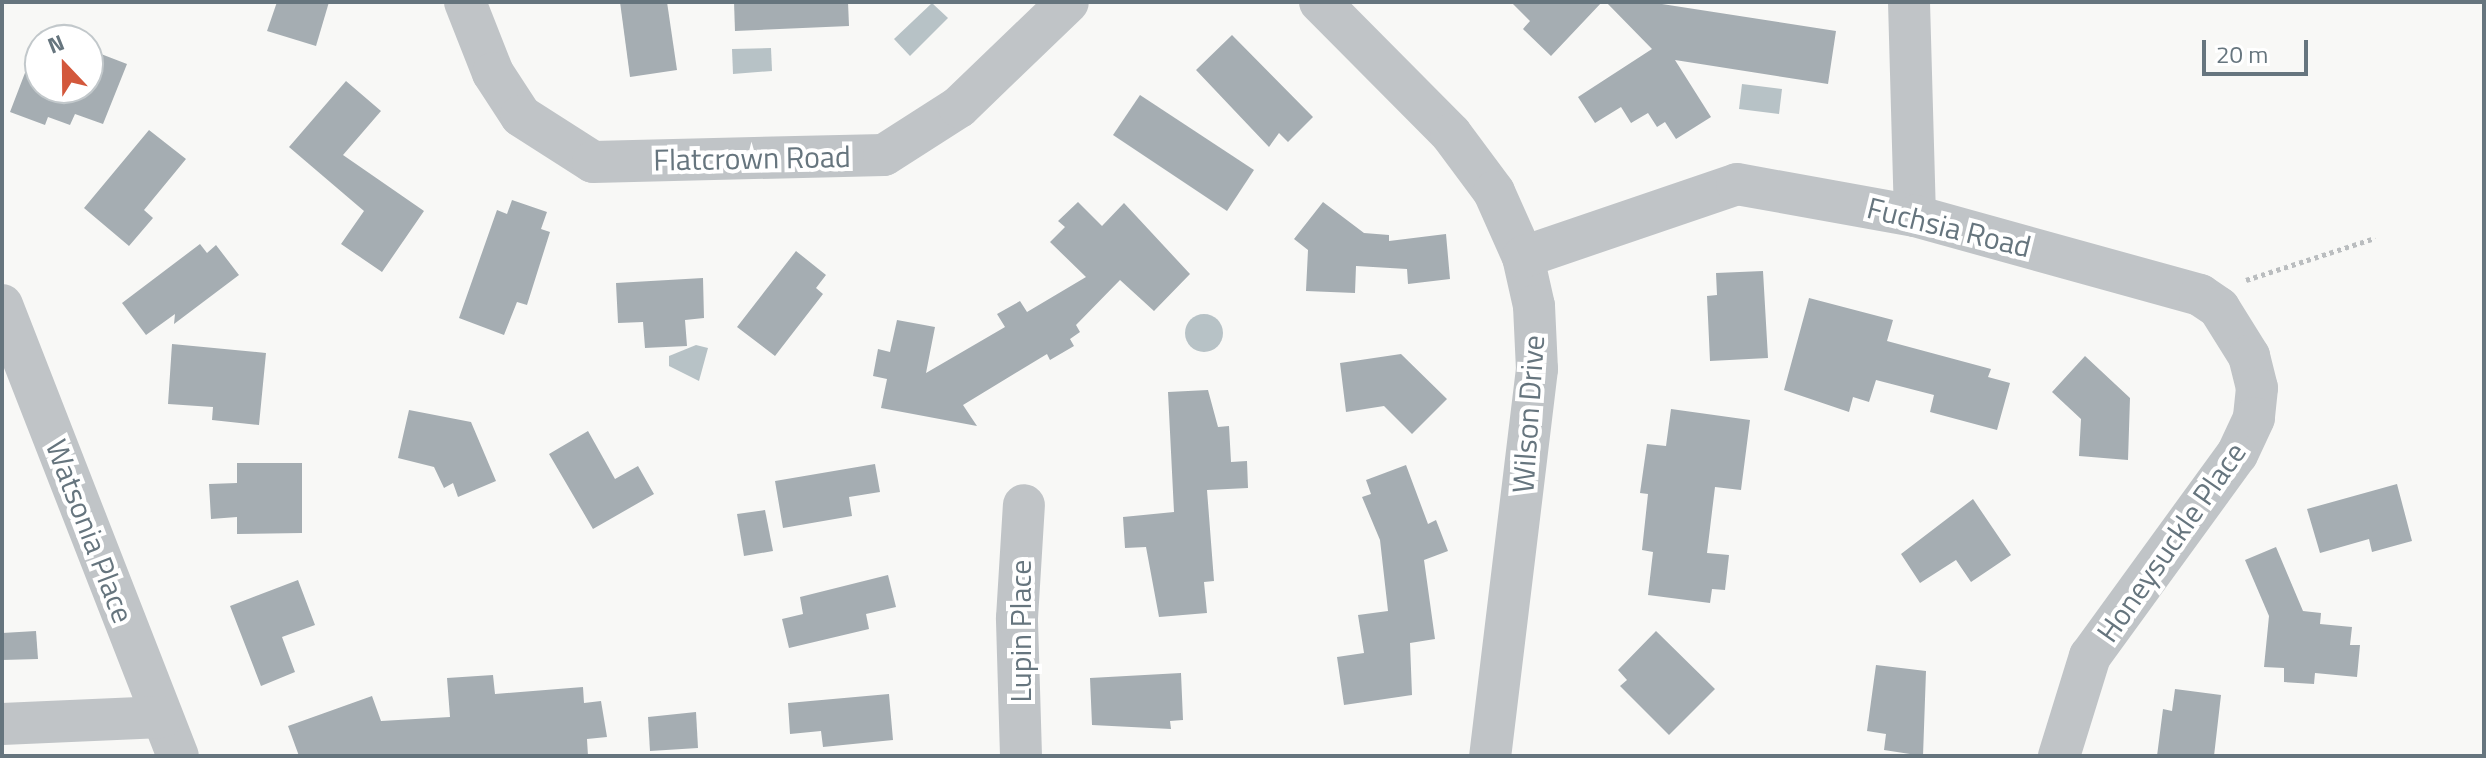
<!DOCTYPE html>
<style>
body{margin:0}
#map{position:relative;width:2486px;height:758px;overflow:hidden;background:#f8f8f6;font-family:"Titillium Web",sans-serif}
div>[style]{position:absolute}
.water>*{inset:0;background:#b7c2c6}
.round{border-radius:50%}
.building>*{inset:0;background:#a5adb2}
.path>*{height:5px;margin-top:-2.5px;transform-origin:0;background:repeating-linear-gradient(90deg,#babdbf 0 4px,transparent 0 8px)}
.minor>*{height:42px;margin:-21px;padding:0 21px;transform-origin:21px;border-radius:21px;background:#c0c4c7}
span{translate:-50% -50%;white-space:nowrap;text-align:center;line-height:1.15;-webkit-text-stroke:8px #fff;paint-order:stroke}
.street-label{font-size:30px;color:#66757e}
.frame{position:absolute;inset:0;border:4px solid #66757e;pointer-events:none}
.north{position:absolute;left:24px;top:24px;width:80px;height:80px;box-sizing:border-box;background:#fff;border:2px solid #c2c8cb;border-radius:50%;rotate:338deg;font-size:22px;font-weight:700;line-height:32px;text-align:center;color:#66757e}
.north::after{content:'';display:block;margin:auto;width:28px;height:36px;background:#d3583c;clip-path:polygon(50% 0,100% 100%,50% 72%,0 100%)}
.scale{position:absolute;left:2202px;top:40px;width:106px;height:36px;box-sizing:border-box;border:4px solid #66757e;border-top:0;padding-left:10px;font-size:24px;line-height:28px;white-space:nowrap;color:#66757e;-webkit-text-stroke:6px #fff;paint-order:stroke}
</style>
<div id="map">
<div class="water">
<div style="clip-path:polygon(932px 3px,948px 18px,910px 56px,894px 39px)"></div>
<div style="clip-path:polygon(771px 48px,772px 71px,733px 74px,732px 49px)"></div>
<div style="clip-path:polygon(1742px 84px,1782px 89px,1779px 114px,1739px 109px)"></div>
<div class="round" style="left:1185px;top:314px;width:38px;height:38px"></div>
<div style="clip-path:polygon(696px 345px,708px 348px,699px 381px,669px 366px,669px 356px)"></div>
</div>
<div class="building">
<div style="clip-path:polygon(277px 2px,329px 2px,316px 46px,267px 31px)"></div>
<div style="clip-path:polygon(620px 2px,667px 2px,677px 70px,630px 77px)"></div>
<div style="clip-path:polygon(734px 2px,848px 2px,849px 26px,735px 31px)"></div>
<div style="clip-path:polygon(1511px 2px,1602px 2px,1551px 56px,1523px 29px,1530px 21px)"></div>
<div style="clip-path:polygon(1606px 2px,1649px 2px,1836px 31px,1828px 84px,1675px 60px,1711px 117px,1676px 139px,1665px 122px,1657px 127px,1648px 113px,1631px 123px,1621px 107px,1595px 123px,1578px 97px,1652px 49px)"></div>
<div style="clip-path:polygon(41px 31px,63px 40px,40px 40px,40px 88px,88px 88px,88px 49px,127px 64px,103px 124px,75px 114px,70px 125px,48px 117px,45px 125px,10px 112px)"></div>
<div style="clip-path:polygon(1232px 35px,1313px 117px,1288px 142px,1279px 133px,1269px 147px,1196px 70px)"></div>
<div style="clip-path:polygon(346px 81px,381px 111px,343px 155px,424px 211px,382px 272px,341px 244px,364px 211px,289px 147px)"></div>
<div style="clip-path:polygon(1140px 95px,1254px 170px,1227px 211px,1113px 135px)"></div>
<div style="clip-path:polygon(149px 130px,186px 159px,144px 210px,153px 218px,129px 246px,84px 208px)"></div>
<div style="clip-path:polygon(512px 200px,547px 212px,541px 229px,550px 232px,527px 305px,517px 302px,504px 335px,459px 318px,497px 210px,507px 214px)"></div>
<div style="clip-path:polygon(1078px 202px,1102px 226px,1124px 203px,1190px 274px,1154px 311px,1120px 280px,1076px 325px,1080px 332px,1070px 339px,1074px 346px,1050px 360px,1047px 354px,963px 405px,977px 426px,881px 408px,887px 379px,873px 376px,878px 349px,890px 352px,897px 320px,935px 327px,926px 373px,1005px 327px,997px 314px,1020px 301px,1027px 312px,1086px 277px,1050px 242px,1065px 227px,1058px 221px)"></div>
<div style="clip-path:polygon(1323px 202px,1364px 233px,1389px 235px,1389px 241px,1446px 234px,1450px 279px,1408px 284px,1407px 269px,1356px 266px,1355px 293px,1306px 291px,1308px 250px,1294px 239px)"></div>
<div style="clip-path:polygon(200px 244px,207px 253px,216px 245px,239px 275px,174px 324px,175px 314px,146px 335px,122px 303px)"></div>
<div style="clip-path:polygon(796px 251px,826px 275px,816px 288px,823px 294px,775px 356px,737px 327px)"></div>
<div style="clip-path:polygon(1763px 271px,1768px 358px,1710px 361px,1707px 296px,1717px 295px,1716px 273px)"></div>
<div style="clip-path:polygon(703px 278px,704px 318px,685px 320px,687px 346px,645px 348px,643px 322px,618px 323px,616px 283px)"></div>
<div style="clip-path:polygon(1809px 298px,1893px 320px,1887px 341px,1991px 369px,1988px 377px,2010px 383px,1997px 430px,1930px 412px,1934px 395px,1876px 380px,1869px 402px,1853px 397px,1849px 412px,1784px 390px)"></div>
<div style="clip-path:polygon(172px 344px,266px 353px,259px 425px,212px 420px,213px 407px,168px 404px)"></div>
<div style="clip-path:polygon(1401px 354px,1447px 399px,1412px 434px,1384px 406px,1346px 412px,1340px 363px)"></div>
<div style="clip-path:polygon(2085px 356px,2130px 398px,2128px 460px,2079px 456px,2081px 419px,2052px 392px)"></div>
<div style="clip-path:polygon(1208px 390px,1218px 427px,1229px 426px,1231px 462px,1247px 461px,1248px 488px,1207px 490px,1214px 581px,1204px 582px,1207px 613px,1159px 617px,1146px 547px,1125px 548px,1123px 517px,1174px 512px,1168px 392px)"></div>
<div style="clip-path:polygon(1671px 409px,1750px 420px,1741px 490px,1715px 487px,1707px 553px,1729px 555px,1725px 590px,1712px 589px,1710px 603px,1648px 595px,1653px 552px,1642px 550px,1648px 494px,1640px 493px,1647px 444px,1666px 446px)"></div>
<div style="clip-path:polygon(409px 410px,471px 422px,496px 481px,458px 497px,453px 483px,444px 488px,434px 467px,398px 458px)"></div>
<div style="clip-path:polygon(588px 431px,615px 479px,638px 466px,654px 494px,593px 529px,549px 454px)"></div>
<div style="clip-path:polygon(237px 463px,302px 463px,302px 533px,237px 534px,237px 517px,211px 519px,209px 484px,237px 483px)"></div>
<div style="clip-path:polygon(875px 464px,880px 492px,849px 497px,852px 516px,783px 528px,775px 481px)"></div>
<div style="clip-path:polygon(1406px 465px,1428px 524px,1436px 520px,1448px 551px,1424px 560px,1435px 639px,1410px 643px,1412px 695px,1344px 705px,1337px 657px,1364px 653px,1358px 615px,1388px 611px,1380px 540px,1362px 497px,1371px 494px,1366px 480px)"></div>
<div style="clip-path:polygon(2397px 484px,2412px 541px,2372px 552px,2369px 539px,2320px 553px,2307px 509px)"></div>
<div style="clip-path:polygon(1973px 499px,2011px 555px,1971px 582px,1956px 560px,1920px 583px,1901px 554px)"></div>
<div style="clip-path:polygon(765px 510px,773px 551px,744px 556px,737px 514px)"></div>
<div style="clip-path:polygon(2276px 547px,2303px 611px,2321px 613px,2320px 624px,2352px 627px,2350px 645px,2360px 645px,2357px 677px,2315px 673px,2314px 684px,2284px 682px,2284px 668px,2264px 667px,2269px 616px,2245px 560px)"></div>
<div style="clip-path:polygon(888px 575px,896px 607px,866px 614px,869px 629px,789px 648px,782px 619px,803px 614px,800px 597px)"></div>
<div style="clip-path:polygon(298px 580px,315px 625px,282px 637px,295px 672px,261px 686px,230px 606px)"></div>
<div style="clip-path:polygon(36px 631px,38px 659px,2px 660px,2px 633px)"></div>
<div style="clip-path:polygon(1656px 631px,1715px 689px,1669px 735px,1620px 686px,1627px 680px,1618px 670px)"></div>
<div style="clip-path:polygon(1876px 665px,1926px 671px,1923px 756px,1884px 750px,1886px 734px,1867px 731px)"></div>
<div style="clip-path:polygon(1181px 673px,1183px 720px,1170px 721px,1171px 729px,1092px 725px,1090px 678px)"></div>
<div style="clip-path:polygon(493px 675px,495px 694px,583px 687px,584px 703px,601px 701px,607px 737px,587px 739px,588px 756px,299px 756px,288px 726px,372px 696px,381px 721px,450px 717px,447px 678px)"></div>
<div style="clip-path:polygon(2175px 689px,2221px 695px,2214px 756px,2157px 756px,2163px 709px,2172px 711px)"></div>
<div style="clip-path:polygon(889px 694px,893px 740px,823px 747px,821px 731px,790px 734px,788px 703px)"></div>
<div style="clip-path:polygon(696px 712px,698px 748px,650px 751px,648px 717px)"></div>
</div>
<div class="path">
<div style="left:2246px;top:280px;width:136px;rotate:-18deg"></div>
</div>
<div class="minor">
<div style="left:465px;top:2px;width:76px;rotate:68.5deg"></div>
<div style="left:493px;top:73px;width:51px;rotate:56.9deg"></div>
<div style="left:521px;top:116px;width:85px;rotate:32.6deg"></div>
<div style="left:593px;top:162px;width:291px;rotate:-1.4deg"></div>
<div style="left:884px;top:155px;width:89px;rotate:-32.6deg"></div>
<div style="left:959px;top:107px;width:151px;rotate:-43.9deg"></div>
<div style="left:1320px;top:2px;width:186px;rotate:45.2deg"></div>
<div style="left:1451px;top:134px;width:72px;rotate:53.4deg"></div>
<div style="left:1494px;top:192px;width:71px;rotate:66deg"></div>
<div style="left:1523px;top:257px;width:50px;rotate:77.3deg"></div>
<div style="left:1534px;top:306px;width:63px;rotate:87.3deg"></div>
<div style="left:1537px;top:369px;width:390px;rotate:96.9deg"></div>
<div style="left:1909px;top:2px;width:214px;rotate:88.4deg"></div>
<div style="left:1523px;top:257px;width:226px;rotate:-18.8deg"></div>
<div style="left:1737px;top:184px;width:181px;rotate:10.2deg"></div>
<div style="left:1915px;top:216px;width:296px;rotate:15.5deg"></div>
<div style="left:2200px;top:295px;width:23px;rotate:34deg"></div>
<div style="left:2219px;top:308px;width:57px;rotate:58deg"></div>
<div style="left:2249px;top:356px;width:33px;rotate:76deg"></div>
<div style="left:2257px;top:388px;width:30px;rotate:96deg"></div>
<div style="left:2254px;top:418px;width:40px;rotate:115deg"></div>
<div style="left:2237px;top:454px;width:250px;rotate:126deg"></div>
<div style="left:2090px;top:656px;width:105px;rotate:107.2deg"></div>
<div style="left:2px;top:305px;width:484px;rotate:68.7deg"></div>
<div style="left:2px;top:724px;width:160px;rotate:-2.5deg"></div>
<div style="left:1021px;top:756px;width:138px;rotate:-91.7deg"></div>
<div style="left:1017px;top:618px;width:113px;rotate:-86.5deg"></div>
</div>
<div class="street-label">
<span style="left:752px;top:158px;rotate:-1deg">Flatcrown Road</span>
<span style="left:1949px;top:227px;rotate:14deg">Fuchsia Road</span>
<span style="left:1528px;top:414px;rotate:-86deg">Wilson Drive</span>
<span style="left:90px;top:531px;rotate:69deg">Watsonia Place</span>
<span style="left:2171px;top:542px;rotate:-55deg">Honeysuckle Place</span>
<span style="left:1020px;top:631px;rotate:-90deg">Lupin Place</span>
</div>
<div class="frame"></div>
<div class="north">N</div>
<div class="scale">20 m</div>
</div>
